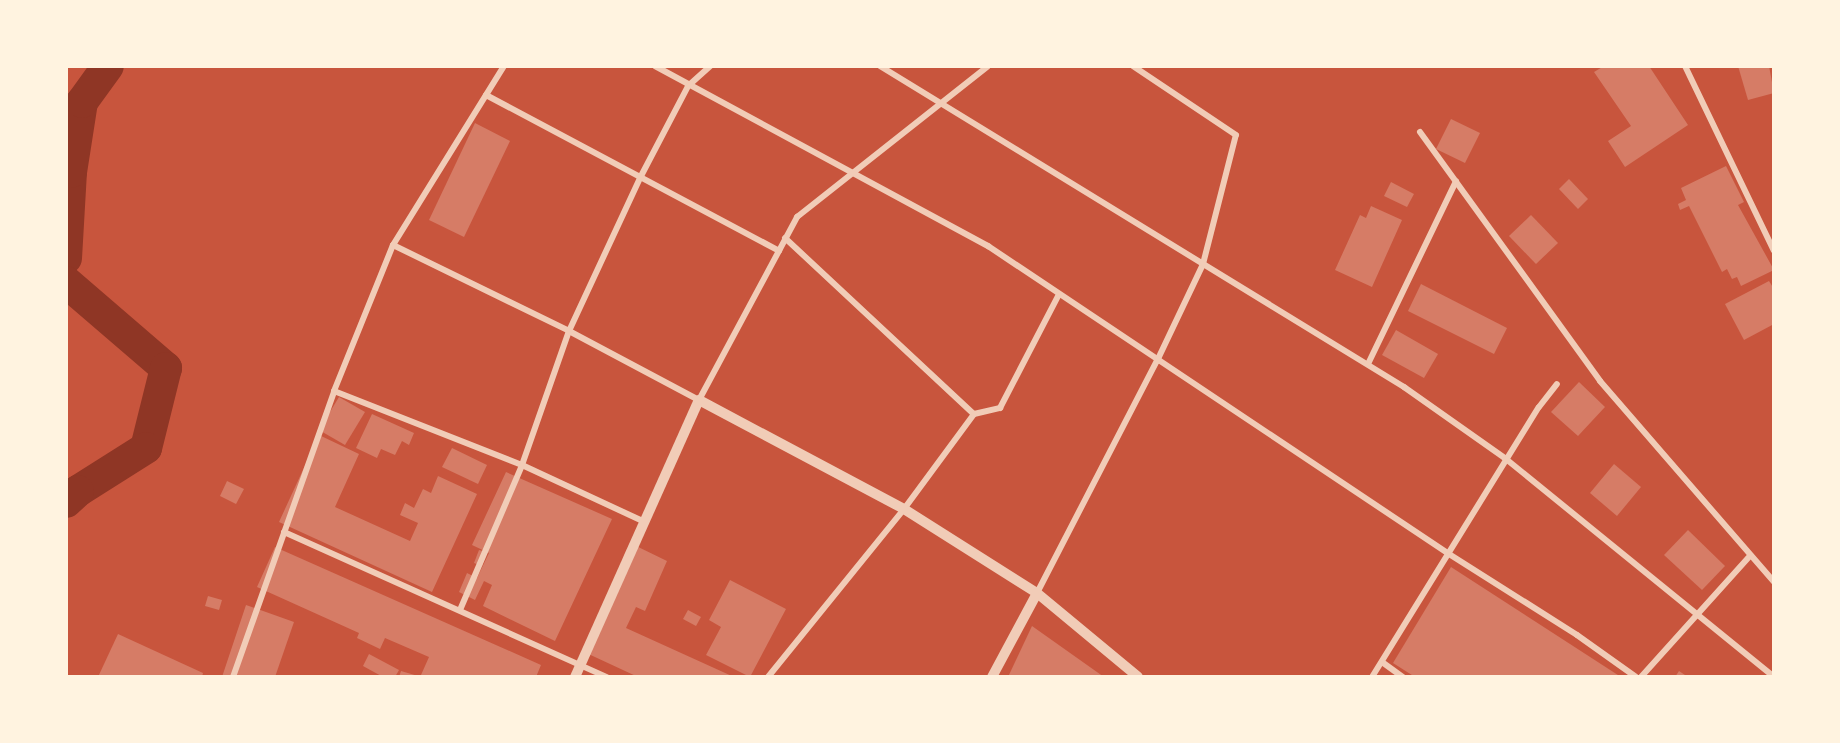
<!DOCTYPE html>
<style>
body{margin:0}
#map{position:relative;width:1840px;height:743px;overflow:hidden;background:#c8553d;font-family:Karla,sans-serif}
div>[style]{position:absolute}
.river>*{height:32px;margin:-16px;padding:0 16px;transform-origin:16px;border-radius:16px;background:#8f3625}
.building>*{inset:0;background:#d67c66}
.minor>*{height:6px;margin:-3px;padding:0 3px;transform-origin:3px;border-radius:3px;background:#f1ccb7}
.tertiary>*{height:10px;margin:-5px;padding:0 5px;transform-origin:5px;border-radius:5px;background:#f1ccb7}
span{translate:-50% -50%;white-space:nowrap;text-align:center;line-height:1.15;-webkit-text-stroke:5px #fff3e0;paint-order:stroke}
.frame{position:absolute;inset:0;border:68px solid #fff3e0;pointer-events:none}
</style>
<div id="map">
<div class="river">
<div style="left:66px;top:258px;width:86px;rotate:-86.7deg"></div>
<div style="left:71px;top:172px;width:71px;rotate:-81.1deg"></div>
<div style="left:82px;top:102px;width:44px;rotate:-54.2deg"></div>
<div style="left:66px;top:282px;width:132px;rotate:40.7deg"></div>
<div style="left:166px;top:368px;width:82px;rotate:104deg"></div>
<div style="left:146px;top:448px;width:80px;rotate:147.7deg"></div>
<div style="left:78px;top:491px;width:16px;rotate:137deg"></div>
</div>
<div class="building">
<div style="clip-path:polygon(1604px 66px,1649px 66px,1688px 125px,1625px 167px,1608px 141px,1631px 126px,1594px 72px)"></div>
<div style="clip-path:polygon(1738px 66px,1769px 66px,1774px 93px,1748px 100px)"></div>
<div style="clip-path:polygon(1451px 119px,1480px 133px,1465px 163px,1436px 149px)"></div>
<div style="clip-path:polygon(475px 123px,510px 141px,464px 237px,429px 220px)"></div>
<div style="clip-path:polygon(1726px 166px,1744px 202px,1738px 205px,1774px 270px,1741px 286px,1737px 277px,1732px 279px,1727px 269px,1722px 272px,1689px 206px,1680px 210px,1678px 204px,1686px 200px,1681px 188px)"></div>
<div style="clip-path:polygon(1569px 179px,1588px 199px,1578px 209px,1559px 189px)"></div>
<div style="clip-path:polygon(1391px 182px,1414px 194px,1407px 207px,1384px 196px)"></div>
<div style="clip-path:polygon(1371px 206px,1402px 220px,1372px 287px,1335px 270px,1360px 215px,1366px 218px)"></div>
<div style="clip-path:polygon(1531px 215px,1558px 243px,1536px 264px,1509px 236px)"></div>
<div style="clip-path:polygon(1769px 281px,1774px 289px,1774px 324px,1744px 340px,1725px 304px)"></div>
<div style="clip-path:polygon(1421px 284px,1507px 328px,1494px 354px,1408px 311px)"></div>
<div style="clip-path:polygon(1396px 330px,1438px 354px,1424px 378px,1382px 355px)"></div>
<div style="clip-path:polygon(1579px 382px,1605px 407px,1578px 436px,1551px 412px)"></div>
<div style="clip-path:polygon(339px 397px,365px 412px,345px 445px,319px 430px)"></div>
<div style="clip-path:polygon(372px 414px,414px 433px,409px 445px,402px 441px,395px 455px,381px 449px,377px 458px,356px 448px)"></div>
<div style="clip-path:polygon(319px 435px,359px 454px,335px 507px,410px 541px,418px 523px,400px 515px,405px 503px,414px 508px,423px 489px,431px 493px,438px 476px,477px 494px,432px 592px,279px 522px)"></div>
<div style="clip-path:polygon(452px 448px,487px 465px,478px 484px,442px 467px)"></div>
<div style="clip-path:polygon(1614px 464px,1641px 487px,1617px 516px,1590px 493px)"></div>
<div style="clip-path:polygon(506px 472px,612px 519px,555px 641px,483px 606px,492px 585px,484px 581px,475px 600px,459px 592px,467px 573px,477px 578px,489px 553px,472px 545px)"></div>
<div style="clip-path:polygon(227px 481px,244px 489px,236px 504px,220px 496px)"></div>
<div style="clip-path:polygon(1688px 530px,1725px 566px,1702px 590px,1664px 555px)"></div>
<div style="clip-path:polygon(630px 543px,667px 561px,645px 611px,636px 607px,626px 628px,734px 677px,638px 677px,582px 651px,633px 559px,624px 555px)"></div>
<div style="clip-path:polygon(275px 547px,541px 665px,536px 677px,426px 677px,421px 675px,429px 657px,385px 638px,380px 649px,357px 638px,359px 633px,257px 587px)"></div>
<div style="clip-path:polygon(479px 550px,487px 552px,482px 566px,474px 563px)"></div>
<div style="clip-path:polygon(1451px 567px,1621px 677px,1415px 677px,1393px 663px)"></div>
<div style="clip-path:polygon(730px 580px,786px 609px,750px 677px,706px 655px,721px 627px,709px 620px)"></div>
<div style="clip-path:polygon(208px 596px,222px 600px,219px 610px,205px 606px)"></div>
<div style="clip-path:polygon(246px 605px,294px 622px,275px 677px,222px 677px)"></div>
<div style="clip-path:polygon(688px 610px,701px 617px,696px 626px,683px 619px)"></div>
<div style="clip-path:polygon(1032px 626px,1104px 677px,1008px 677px)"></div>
<div style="clip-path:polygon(118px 634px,203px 673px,202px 677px,98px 677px)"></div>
<div style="clip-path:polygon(369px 654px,399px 670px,395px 677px,383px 677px,363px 666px)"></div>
<div style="clip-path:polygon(401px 671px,418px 676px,418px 677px,399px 677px)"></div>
<div style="clip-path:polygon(1679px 671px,1688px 677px,1675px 677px)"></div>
</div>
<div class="minor">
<div style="left:655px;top:66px;width:379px;rotate:28.4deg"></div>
<div style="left:988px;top:246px;width:554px;rotate:33.75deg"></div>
<div style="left:1449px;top:554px;width:151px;rotate:32.3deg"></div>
<div style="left:1577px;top:635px;width:72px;rotate:35.4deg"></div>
<div style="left:880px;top:66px;width:615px;rotate:31.49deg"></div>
<div style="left:1404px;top:387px;width:125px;rotate:35.2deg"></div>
<div style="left:1506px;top:459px;width:345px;rotate:39.1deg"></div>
<div style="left:1685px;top:66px;width:205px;rotate:64.3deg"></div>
<div style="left:486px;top:95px;width:332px;rotate:28deg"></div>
<div style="left:1420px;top:132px;width:307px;rotate:54.1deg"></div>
<div style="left:1600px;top:381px;width:266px;rotate:49.1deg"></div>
<div style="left:785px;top:238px;width:258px;rotate:43deg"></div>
<div style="left:393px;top:245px;width:196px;rotate:26deg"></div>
<div style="left:569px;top:331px;width:147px;rotate:28deg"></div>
<div style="left:699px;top:400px;width:208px;rotate:-61.8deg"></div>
<div style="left:797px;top:217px;width:243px;rotate:-38.3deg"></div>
<div style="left:1368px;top:364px;width:203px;rotate:-64.3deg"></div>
<div style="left:334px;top:391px;width:202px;rotate:21.5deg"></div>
<div style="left:522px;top:465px;width:136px;rotate:24.9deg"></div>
<div style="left:284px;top:532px;width:354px;rotate:24.2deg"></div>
<div style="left:1037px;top:593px;width:261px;rotate:-62.7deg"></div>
<div style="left:1157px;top:361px;width:107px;rotate:-64.6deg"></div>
<div style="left:1203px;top:264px;width:133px;rotate:-75.7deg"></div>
<div style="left:1236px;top:135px;width:124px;rotate:-146.2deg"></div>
<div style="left:460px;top:610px;width:158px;rotate:-66.8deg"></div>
<div style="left:522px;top:465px;width:142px;rotate:-70.7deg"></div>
<div style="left:569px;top:331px;width:169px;rotate:-65.1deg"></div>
<div style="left:640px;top:178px;width:104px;rotate:-62.4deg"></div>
<div style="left:688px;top:86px;width:30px;rotate:-42deg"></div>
<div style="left:1382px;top:662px;width:26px;rotate:36deg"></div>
<div style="left:233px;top:677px;width:303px;rotate:-70.5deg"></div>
<div style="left:334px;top:391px;width:157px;rotate:-68deg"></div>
<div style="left:393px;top:245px;width:211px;rotate:-58.2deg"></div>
<div style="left:768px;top:677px;width:216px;rotate:-51deg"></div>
<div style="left:904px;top:509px;width:118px;rotate:-53.6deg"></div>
<div style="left:974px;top:414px;width:27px;rotate:-13deg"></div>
<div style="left:1000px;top:408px;width:128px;rotate:-62.6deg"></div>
<div style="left:1372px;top:677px;width:317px;rotate:-58.3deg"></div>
<div style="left:1539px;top:407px;width:29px;rotate:-52deg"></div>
<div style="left:1641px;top:677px;width:163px;rotate:-48deg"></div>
</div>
<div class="tertiary">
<div style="left:575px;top:677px;width:303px;rotate:-65.9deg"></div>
<div style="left:699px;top:400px;width:232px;rotate:28deg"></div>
<div style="left:904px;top:509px;width:157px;rotate:32.3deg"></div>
<div style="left:1037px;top:593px;width:131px;rotate:39.7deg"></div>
<div style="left:992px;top:677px;width:95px;rotate:-61.8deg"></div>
</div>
<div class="frame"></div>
</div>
